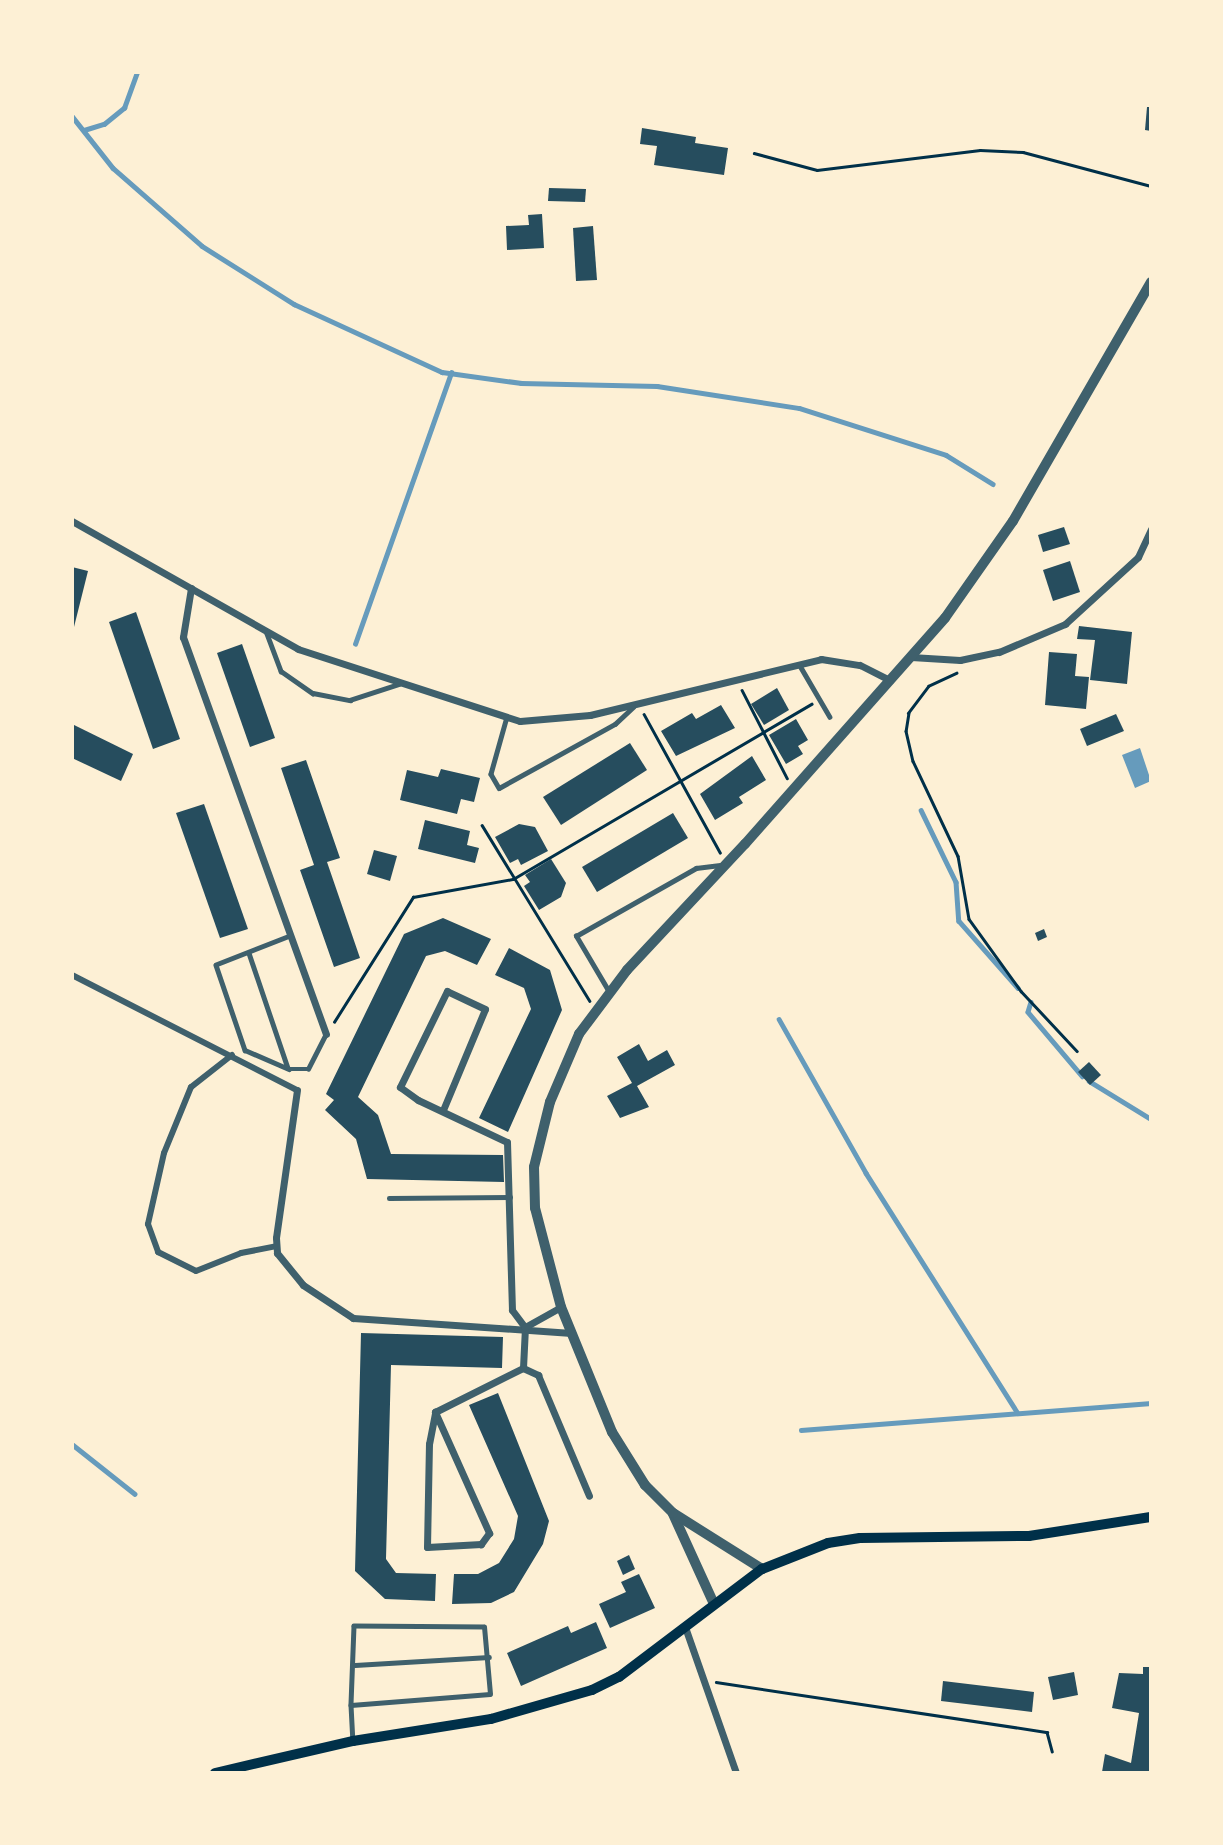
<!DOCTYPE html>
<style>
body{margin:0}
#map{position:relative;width:1223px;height:1845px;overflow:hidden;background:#fdf0d5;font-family:Barlow,sans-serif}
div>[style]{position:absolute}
.water>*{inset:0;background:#669bbc}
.stream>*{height:4.5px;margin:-2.25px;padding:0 2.25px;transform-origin:2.25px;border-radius:2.25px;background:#669bbc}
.building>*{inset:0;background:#264d5e}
.path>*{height:2.5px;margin:-1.25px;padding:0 1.25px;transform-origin:1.25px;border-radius:1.25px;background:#003049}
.service>*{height:4.5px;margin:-2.25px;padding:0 2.25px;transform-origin:2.25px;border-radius:2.25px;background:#3f606c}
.pedestrian>*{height:6px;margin:-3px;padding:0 3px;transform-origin:3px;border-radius:3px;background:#3f606c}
.minor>*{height:7px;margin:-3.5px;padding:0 3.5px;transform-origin:3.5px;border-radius:3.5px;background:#3f606c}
.tertiary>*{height:10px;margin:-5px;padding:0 5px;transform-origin:5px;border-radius:5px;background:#3f606c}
.secondary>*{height:10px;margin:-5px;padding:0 5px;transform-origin:5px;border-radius:5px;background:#003049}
span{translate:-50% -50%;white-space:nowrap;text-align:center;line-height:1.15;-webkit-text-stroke:5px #fdf0d5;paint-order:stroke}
.frame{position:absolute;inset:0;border:74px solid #fdf0d5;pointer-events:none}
</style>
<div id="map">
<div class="water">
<div style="clip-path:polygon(1140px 748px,1151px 781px,1135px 788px,1122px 755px)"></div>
</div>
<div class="stream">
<div style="left:72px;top:116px;width:66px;rotate:51.7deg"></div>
<div style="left:113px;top:168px;width:118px;rotate:41.2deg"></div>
<div style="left:202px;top:246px;width:109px;rotate:32.2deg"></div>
<div style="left:294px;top:304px;width:163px;rotate:24.7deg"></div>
<div style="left:442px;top:372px;width:80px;rotate:7.9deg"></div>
<div style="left:521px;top:383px;width:136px;rotate:1.3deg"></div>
<div style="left:657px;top:386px;width:144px;rotate:8.8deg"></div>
<div style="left:799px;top:408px;width:154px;rotate:17.7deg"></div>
<div style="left:946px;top:455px;width:55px;rotate:31.7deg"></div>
<div style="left:84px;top:130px;width:21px;rotate:-17deg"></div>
<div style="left:104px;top:124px;width:26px;rotate:-39deg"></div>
<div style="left:124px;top:108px;width:38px;rotate:-70deg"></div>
<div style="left:355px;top:644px;width:288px;rotate:-70.5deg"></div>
<div style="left:921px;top:810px;width:80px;rotate:64.1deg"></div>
<div style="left:956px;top:882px;width:39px;rotate:86deg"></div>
<div style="left:959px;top:921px;width:89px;rotate:48.6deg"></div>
<div style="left:1031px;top:1002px;width:10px;rotate:107deg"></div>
<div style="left:1028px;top:1012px;width:84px;rotate:49.8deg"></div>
<div style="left:779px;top:1019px;width:177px;rotate:60.5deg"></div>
<div style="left:866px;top:1173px;width:283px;rotate:57.7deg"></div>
<div style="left:1089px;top:1081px;width:73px;rotate:31.5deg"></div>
<div style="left:801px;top:1430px;width:351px;rotate:-4.4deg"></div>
<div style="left:72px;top:1444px;width:80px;rotate:38.4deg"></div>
</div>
<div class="building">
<div style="clip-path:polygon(1147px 107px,1151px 107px,1151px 131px,1145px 130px)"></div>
<div style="clip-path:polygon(642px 128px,696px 137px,695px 143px,728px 148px,724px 175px,654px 165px,657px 146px,640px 144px)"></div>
<div style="clip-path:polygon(549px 188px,586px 189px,585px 202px,548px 201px)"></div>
<div style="clip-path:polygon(542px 214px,544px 248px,507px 250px,506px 226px,529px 225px,528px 215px)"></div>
<div style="clip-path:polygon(593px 226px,597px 280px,576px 281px,573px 228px)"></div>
<div style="clip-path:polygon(1064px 527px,1070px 544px,1043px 552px,1038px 535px)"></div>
<div style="clip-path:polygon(1070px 561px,1080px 592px,1053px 601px,1043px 570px)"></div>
<div style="clip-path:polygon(72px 567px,88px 571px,73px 631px,72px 631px)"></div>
<div style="clip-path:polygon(136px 612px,180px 739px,153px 749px,109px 622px)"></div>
<div style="clip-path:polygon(1079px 626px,1132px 632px,1127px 684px,1090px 680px,1095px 640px,1077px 639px)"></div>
<div style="clip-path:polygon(242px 644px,275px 738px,250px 747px,217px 653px)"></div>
<div style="clip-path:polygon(1049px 652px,1077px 654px,1075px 676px,1089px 677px,1086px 709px,1045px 705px)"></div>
<div style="clip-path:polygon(777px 688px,789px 710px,764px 725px,751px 704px)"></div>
<div style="clip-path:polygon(721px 705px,735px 728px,676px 756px,661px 731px,692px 713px,696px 719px)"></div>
<div style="clip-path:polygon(1116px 714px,1124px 731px,1087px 746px,1080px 729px)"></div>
<div style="clip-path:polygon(796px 719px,808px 740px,798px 746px,803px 754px,786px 764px,769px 735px)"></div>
<div style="clip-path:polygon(72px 724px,133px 754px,121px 781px,72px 758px)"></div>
<div style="clip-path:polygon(630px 743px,647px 770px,561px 825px,543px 797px)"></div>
<div style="clip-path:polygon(752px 756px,766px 780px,739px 797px,743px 803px,715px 820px,700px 794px)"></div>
<div style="clip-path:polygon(306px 760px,340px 858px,327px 862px,360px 958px,334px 967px,300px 870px,314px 865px,281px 768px)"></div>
<div style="clip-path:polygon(441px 769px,480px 778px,474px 802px,461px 799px,457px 814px,400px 800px,407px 770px,438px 777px)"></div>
<div style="clip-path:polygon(204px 804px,248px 929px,220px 938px,176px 813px)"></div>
<div style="clip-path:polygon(673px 813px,688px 838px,597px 892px,582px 867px)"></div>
<div style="clip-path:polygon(425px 820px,470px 831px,467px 845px,479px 848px,475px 863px,418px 849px)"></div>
<div style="clip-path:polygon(519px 824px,535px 827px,548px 851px,521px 865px,518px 859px,510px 863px,495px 837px)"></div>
<div style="clip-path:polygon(374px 850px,397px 856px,390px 881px,367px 874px)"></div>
<div style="clip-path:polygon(551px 859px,566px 883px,561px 897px,539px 910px,524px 886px,530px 882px,525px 875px)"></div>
<div style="clip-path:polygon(443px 918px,491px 939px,477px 965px,445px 951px,426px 956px,358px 1097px,378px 1115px,391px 1154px,503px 1155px,504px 1182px,367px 1179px,356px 1139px,325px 1110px,334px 1100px,326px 1094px,404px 934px)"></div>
<div style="clip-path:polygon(1044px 929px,1047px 937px,1038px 941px,1035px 933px)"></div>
<div style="clip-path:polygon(509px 948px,550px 970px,562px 1010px,508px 1132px,479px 1118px,531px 1009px,524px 988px,495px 975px)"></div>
<div style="clip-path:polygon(639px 1044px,648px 1061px,667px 1050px,675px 1065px,637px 1086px,649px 1107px,620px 1118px,607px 1096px,632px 1083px,617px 1057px)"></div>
<div style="clip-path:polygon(1089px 1062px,1101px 1075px,1090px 1085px,1078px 1072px)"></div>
<div style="clip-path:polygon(361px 1333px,503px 1337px,502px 1368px,391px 1365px,386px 1559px,396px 1573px,436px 1574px,435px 1601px,385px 1599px,355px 1571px)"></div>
<div style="clip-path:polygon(498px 1393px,549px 1521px,543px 1544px,514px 1592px,491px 1603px,452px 1604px,454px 1574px,478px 1574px,499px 1563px,514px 1539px,518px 1516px,469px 1405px)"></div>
<div style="clip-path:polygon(629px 1555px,635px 1569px,623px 1575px,617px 1561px)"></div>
<div style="clip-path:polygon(639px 1574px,655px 1608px,610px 1628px,599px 1604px,626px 1592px,621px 1582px)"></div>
<div style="clip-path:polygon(596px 1622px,607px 1648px,521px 1686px,507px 1653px,568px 1626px,571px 1633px)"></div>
<div style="clip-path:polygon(1143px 1667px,1151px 1667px,1151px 1773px,1102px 1772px,1105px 1754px,1131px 1763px,1139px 1713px,1112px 1708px,1119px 1673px,1143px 1674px)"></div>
<div style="clip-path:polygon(1074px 1672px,1078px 1695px,1053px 1700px,1048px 1677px)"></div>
<div style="clip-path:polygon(943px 1681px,1034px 1692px,1032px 1712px,941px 1701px)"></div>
</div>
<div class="path">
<div style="left:754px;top:153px;width:65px;rotate:15.1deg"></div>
<div style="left:817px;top:170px;width:164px;rotate:-7deg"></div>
<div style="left:980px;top:150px;width:43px;rotate:2.7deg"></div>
<div style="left:1023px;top:152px;width:132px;rotate:14.9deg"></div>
<div style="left:957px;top:673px;width:31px;rotate:155deg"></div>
<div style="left:929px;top:686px;width:34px;rotate:127deg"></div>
<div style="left:909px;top:713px;width:18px;rotate:99deg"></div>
<div style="left:906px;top:731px;width:31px;rotate:77deg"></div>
<div style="left:913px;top:761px;width:105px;rotate:64.7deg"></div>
<div style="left:958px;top:856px;width:64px;rotate:80.1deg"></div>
<div style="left:969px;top:919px;width:89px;rotate:54.2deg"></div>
<div style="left:1021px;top:991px;width:82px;rotate:47deg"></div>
<div style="left:742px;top:690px;width:99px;rotate:62.9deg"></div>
<div style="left:644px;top:714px;width:158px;rotate:61.2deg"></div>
<div style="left:482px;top:825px;width:206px;rotate:58.5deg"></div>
<div style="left:334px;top:1022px;width:148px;rotate:-57.7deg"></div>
<div style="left:413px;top:897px;width:102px;rotate:-10.2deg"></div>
<div style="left:513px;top:879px;width:346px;rotate:-30.4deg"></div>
<div style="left:716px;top:1682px;width:335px;rotate:8.6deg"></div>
<div style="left:1047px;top:1732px;width:20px;rotate:75deg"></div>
</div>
<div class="service">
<div style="left:266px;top:631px;width:43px;rotate:69.4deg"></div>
<div style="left:281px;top:671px;width:39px;rotate:35deg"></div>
<div style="left:313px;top:693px;width:38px;rotate:11deg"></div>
<div style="left:350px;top:700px;width:52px;rotate:-18.1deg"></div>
<div style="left:799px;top:664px;width:61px;rotate:59.7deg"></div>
<div style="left:507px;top:717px;width:59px;rotate:105.7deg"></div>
<div style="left:491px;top:774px;width:16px;rotate:60deg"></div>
<div style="left:499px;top:788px;width:132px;rotate:-28.9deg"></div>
<div style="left:615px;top:724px;width:25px;rotate:-43deg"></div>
<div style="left:290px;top:936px;width:79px;rotate:158.6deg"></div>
<div style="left:216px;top:965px;width:90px;rotate:71.2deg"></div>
<div style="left:245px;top:1050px;width:48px;rotate:23.4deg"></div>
<div style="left:289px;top:1069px;width:19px"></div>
<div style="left:308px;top:1069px;width:39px;rotate:-63deg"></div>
<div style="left:249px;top:953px;width:121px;rotate:71.3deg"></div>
<div style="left:609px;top:992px;width:65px;rotate:-120.5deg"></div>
<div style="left:576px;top:936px;width:138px;rotate:-29.5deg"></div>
<div style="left:696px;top:868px;width:26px;rotate:-7deg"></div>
<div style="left:389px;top:1198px;width:121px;rotate:-0.5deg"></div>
<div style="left:355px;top:1665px;width:134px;rotate:-3.4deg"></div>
<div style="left:351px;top:1705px;width:139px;rotate:-4.5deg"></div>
<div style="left:490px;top:1694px;width:67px;rotate:-95.1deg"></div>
<div style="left:484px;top:1627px;width:130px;rotate:-179.6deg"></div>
<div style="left:354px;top:1626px;width:79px;rotate:92.2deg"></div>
<div style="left:351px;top:1705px;width:35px;rotate:87deg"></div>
</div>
<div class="pedestrian">
<div style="left:72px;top:975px;width:253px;rotate:27.1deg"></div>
<div style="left:232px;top:1055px;width:52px;rotate:142deg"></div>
<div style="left:191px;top:1087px;width:71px;rotate:112.2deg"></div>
<div style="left:164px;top:1153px;width:73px;rotate:102.7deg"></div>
<div style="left:148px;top:1224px;width:30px;rotate:70deg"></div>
<div style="left:158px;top:1252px;width:42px;rotate:26.6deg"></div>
<div style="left:196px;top:1271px;width:48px;rotate:-21.8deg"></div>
<div style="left:241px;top:1253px;width:36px;rotate:-11deg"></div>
</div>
<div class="minor">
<div style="left:72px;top:521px;width:260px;rotate:29.5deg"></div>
<div style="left:298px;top:649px;width:233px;rotate:18deg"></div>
<div style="left:520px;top:721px;width:70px;rotate:-4.9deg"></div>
<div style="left:590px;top:715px;width:238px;rotate:-13.6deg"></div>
<div style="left:821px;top:659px;width:39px;rotate:9deg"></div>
<div style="left:860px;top:665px;width:34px;rotate:27deg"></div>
<div style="left:191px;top:588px;width:50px;rotate:99.3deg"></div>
<div style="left:183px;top:637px;width:422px;rotate:70.2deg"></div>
<div style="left:911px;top:657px;width:49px;rotate:3.5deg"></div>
<div style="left:960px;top:660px;width:40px;rotate:-12deg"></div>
<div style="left:999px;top:652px;width:72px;rotate:-23deg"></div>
<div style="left:1065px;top:624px;width:99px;rotate:-42.5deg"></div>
<div style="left:1138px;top:557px;width:31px;rotate:-65deg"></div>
<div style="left:297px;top:1090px;width:149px;rotate:98.1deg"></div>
<div style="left:276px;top:1238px;width:15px;rotate:86deg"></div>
<div style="left:277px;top:1253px;width:41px;rotate:50.9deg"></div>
<div style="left:303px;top:1285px;width:60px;rotate:33.4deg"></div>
<div style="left:353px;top:1318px;width:219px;rotate:3.9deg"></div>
<div style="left:443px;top:1110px;width:109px;rotate:-67.4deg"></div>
<div style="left:485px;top:1009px;width:42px;rotate:-154.7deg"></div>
<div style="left:447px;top:991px;width:107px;rotate:116.1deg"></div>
<div style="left:400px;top:1087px;width:22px;rotate:36deg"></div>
<div style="left:418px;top:1100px;width:98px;rotate:25.3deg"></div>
<div style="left:507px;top:1142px;width:168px;rotate:88.3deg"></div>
<div style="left:512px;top:1310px;width:21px;rotate:53deg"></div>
<div style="left:525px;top:1327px;width:41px;rotate:92.8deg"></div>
<div style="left:523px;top:1368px;width:17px;rotate:25deg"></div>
<div style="left:538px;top:1375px;width:131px;rotate:67.1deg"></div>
<div style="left:525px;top:1327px;width:41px;rotate:-29.1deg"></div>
<div style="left:435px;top:1412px;width:133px;rotate:65.9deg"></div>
<div style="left:489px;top:1533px;width:14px;rotate:126deg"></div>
<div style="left:481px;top:1544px;width:54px;rotate:176.8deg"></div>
<div style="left:427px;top:1547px;width:103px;rotate:-88.9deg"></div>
<div style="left:429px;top:1444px;width:33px;rotate:-79deg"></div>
<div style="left:435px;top:1412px;width:98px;rotate:-26.6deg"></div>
<div style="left:685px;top:1627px;width:155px;rotate:70.7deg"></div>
</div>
<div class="tertiary">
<div style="left:673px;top:1514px;width:99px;rotate:65.5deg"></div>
<div style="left:762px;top:1569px;width:105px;rotate:-147.8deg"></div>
<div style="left:673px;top:1513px;width:40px;rotate:-135deg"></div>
<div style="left:645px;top:1485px;width:62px;rotate:-121.9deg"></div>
<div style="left:612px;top:1432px;width:135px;rotate:-112.2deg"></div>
<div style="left:561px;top:1307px;width:102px;rotate:-104.7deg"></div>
<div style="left:535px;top:1208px;width:41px;rotate:-91.4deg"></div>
<div style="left:534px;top:1167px;width:67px;rotate:-76.2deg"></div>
<div style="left:550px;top:1102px;width:74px;rotate:-66.9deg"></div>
<div style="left:579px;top:1034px;width:80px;rotate:-53.1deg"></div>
<div style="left:627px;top:970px;width:173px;rotate:-46.9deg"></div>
<div style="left:745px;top:844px;width:302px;rotate:-48.5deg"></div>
<div style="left:945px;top:618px;width:118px;rotate:-55deg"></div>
<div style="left:1013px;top:521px;width:276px;rotate:-60deg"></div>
</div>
<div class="secondary">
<div style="left:215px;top:1773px;width:142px;rotate:-13.1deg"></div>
<div style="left:353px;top:1741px;width:140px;rotate:-9.1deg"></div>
<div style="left:491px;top:1719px;width:105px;rotate:-16deg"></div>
<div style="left:592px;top:1690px;width:30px;rotate:-26deg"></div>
<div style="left:619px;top:1677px;width:179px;rotate:-37.1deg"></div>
<div style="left:762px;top:1569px;width:71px;rotate:-21.5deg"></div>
<div style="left:828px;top:1543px;width:32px;rotate:-9deg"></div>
<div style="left:860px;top:1538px;width:169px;rotate:-0.7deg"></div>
<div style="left:1029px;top:1536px;width:123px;rotate:-8.9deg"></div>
</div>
<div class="frame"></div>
</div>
